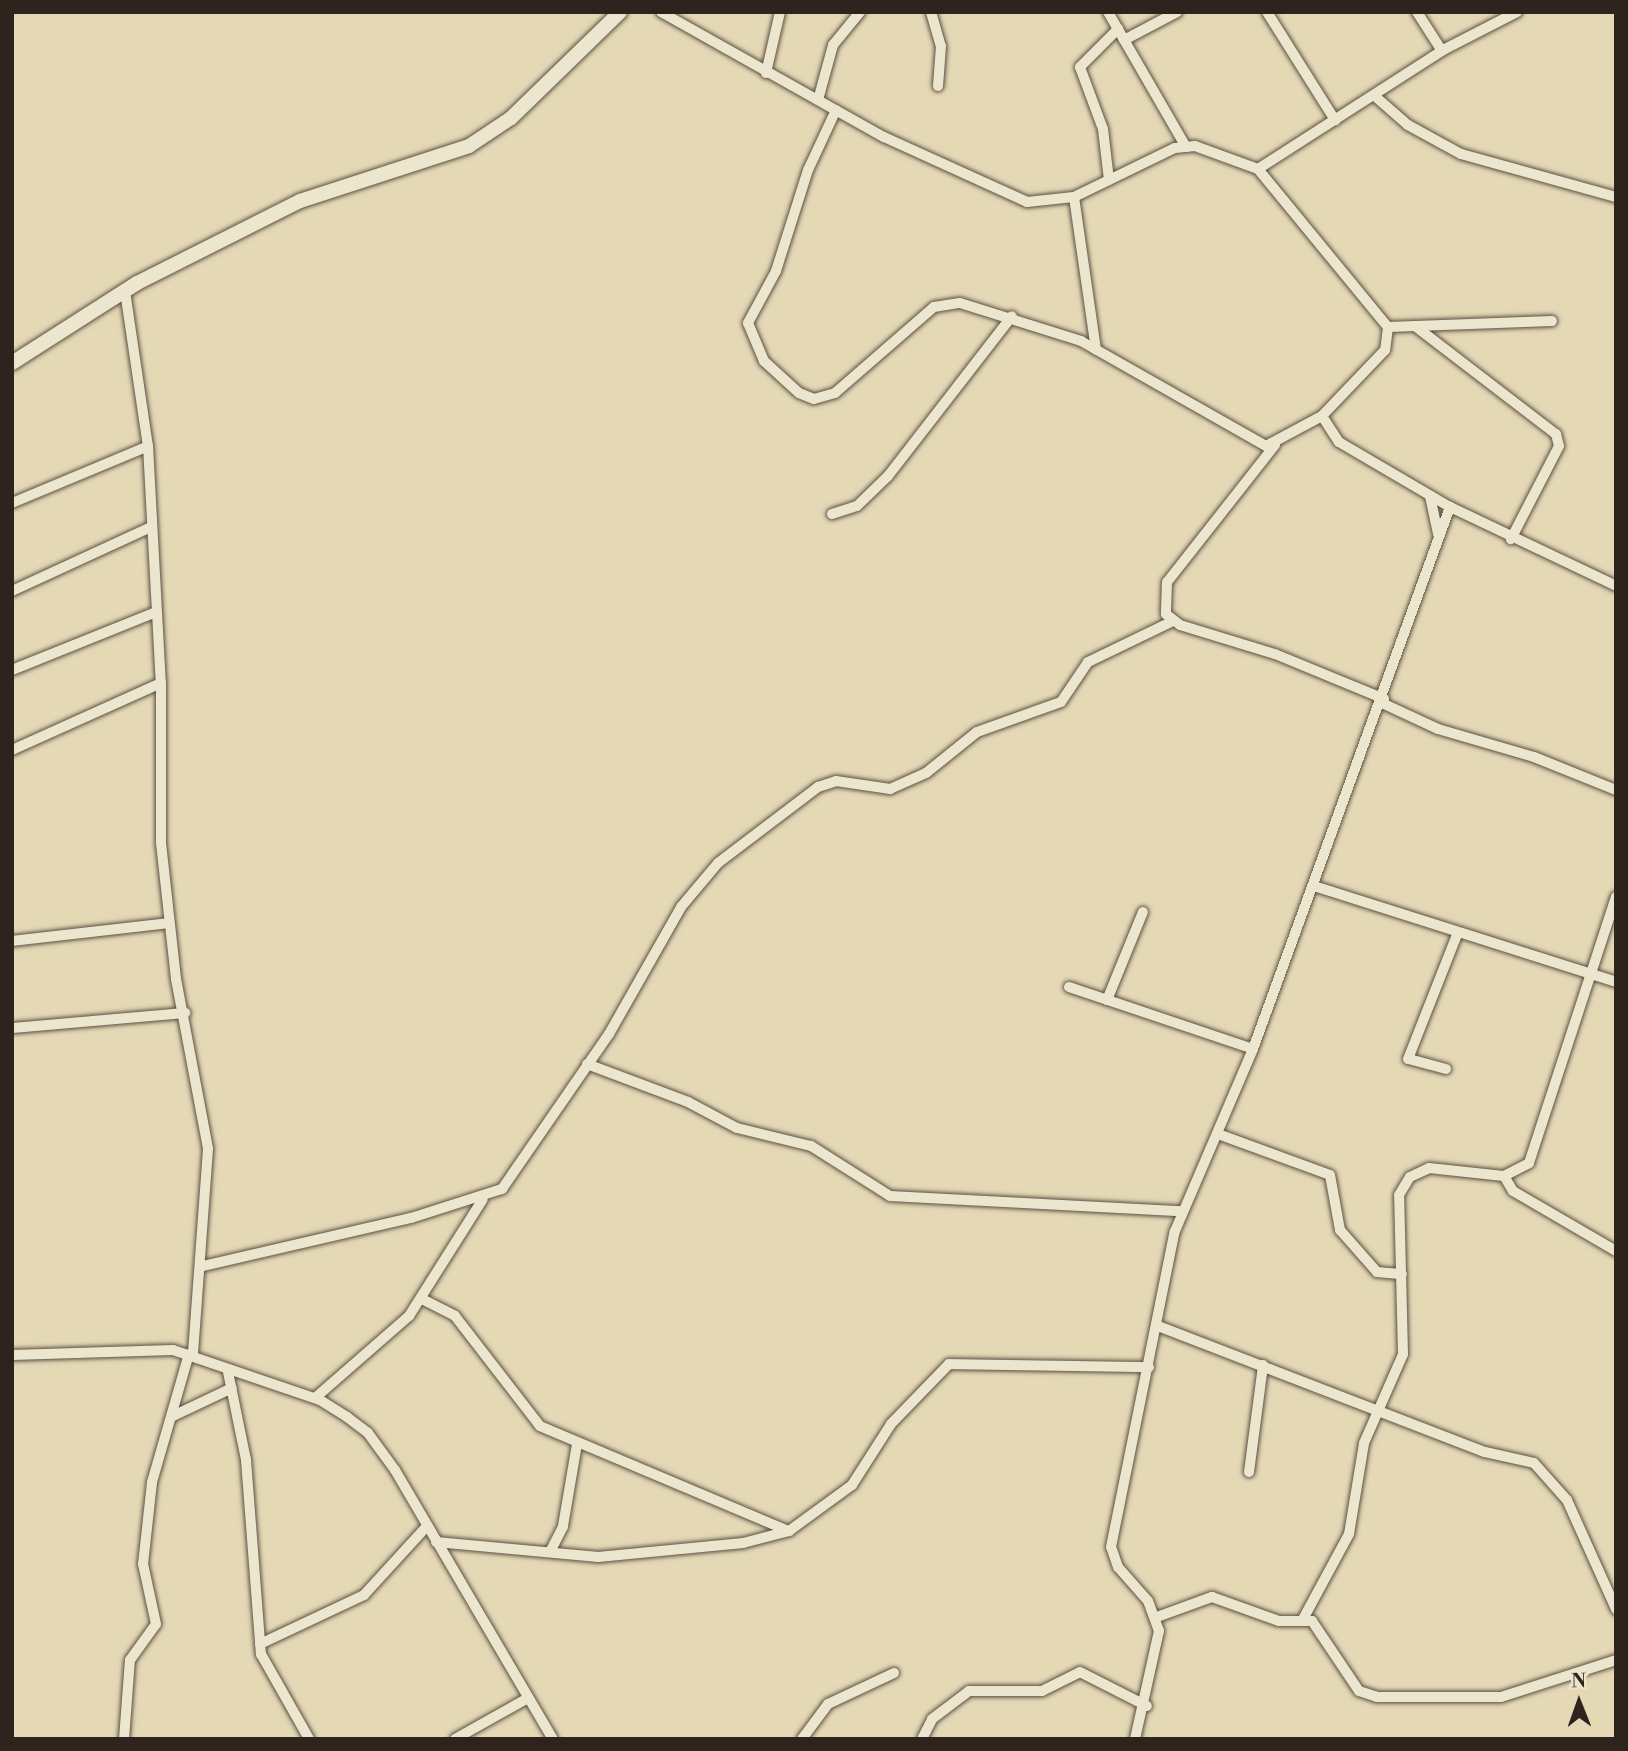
<!DOCTYPE html>
<style>
body{margin:0}
#map{position:relative;width:1628px;height:1751px;overflow:hidden;background:#e4d8b5;font-family:"Libre Bodoni",serif}
div>[style]{position:absolute}
.roads{filter:drop-shadow(0 0 2px #5c5044) drop-shadow(0 0 2px #5c5044)}
.minor>*{height:10px;margin:-5px;padding:0 5px;transform-origin:5px;border-radius:5px;background:#ede6cf}
.secondary>*{height:14px;margin:-7px;padding:0 7px;transform-origin:7px;border-radius:7px;background:#ede6cf}
span{translate:-50% -50%;white-space:nowrap;text-align:center;line-height:1.15;-webkit-text-stroke:7px #ede6cf;paint-order:stroke}
.frame{position:absolute;inset:0;border:14px solid #2f231e;pointer-events:none}
.north{position:absolute;left:1544px;top:1667px;width:70px;height:70px;-webkit-text-stroke:5px #ede6cf;paint-order:stroke;rotate:359deg;font-size:19px;font-weight:700;line-height:28px;text-align:center;color:#2f231e}
.north::after{content:'';display:block;margin:auto;width:24px;height:32px;background:#2f231e;clip-path:polygon(50% 0,100% 100%,50% 72%,0 100%)}
</style>
<div id="map">
<div class="roads">
<div class="minor">
<div style="left:661px;top:12px;width:256px;rotate:29.3deg"></div>
<div style="left:884px;top:137px;width:157px;rotate:24.4deg"></div>
<div style="left:1027px;top:202px;width:47px;rotate:-6.1deg"></div>
<div style="left:1074px;top:197px;width:112px;rotate:-25.9deg"></div>
<div style="left:1175px;top:148px;width:20px;rotate:-6deg"></div>
<div style="left:1195px;top:146px;width:67px;rotate:20.1deg"></div>
<div style="left:1258px;top:169px;width:205px;rotate:50.6deg"></div>
<div style="left:1388px;top:327px;width:23px;rotate:97deg"></div>
<div style="left:1385px;top:350px;width:91px;rotate:133.7deg"></div>
<div style="left:1322px;top:416px;width:31px;rotate:57deg"></div>
<div style="left:1339px;top:442px;width:129px;rotate:30.4deg"></div>
<div style="left:1450px;top:507px;width:184px;rotate:25.4deg"></div>
<div style="left:931px;top:12px;width:35px;rotate:74deg"></div>
<div style="left:941px;top:46px;width:40px;rotate:94.3deg"></div>
<div style="left:1108px;top:12px;width:156px;rotate:60deg"></div>
<div style="left:1267px;top:12px;width:128px;rotate:57.8deg"></div>
<div style="left:1417px;top:12px;width:46px;rotate:57.3deg"></div>
<div style="left:1124px;top:40px;width:60px;rotate:-27.8deg"></div>
<div style="left:766px;top:73px;width:63px;rotate:-77.1deg"></div>
<div style="left:1377px;top:98px;width:41px;rotate:41.1deg"></div>
<div style="left:1408px;top:125px;width:60px;rotate:28.7deg"></div>
<div style="left:1461px;top:154px;width:161px;rotate:15.5deg"></div>
<div style="left:818px;top:100px;width:57px;rotate:-74.7deg"></div>
<div style="left:833px;top:45px;width:43px;rotate:-50.7deg"></div>
<div style="left:836px;top:110px;width:66px;rotate:115deg"></div>
<div style="left:808px;top:170px;width:106px;rotate:107.6deg"></div>
<div style="left:776px;top:271px;width:59px;rotate:118.3deg"></div>
<div style="left:748px;top:323px;width:41px;rotate:67.2deg"></div>
<div style="left:764px;top:361px;width:47px;rotate:42.4deg"></div>
<div style="left:799px;top:393px;width:16px;rotate:22deg"></div>
<div style="left:814px;top:399px;width:22px;rotate:-16deg"></div>
<div style="left:835px;top:393px;width:131px;rotate:-41deg"></div>
<div style="left:934px;top:307px;width:26px;rotate:-9deg"></div>
<div style="left:960px;top:303px;width:127px;rotate:17.4deg"></div>
<div style="left:1081px;top:341px;width:213px;rotate:29.6deg"></div>
<div style="left:1266px;top:446px;width:64px;rotate:-28.2deg"></div>
<div style="left:1258px;top:169px;width:222px;rotate:-32.7deg"></div>
<div style="left:1445px;top:49px;width:81px;rotate:-27.2deg"></div>
<div style="left:1109px;top:180px;width:51px;rotate:-96.7deg"></div>
<div style="left:1103px;top:129px;width:66px;rotate:-110.4deg"></div>
<div style="left:1080px;top:67px;width:54px;rotate:-45deg"></div>
<div style="left:1074px;top:197px;width:154px;rotate:81.8deg"></div>
<div style="left:125px;top:291px;width:157px;rotate:81.6deg"></div>
<div style="left:148px;top:446px;width:237px;rotate:86.9deg"></div>
<div style="left:161px;top:683px;width:160px;rotate:90deg"></div>
<div style="left:161px;top:843px;width:137px;rotate:83.7deg"></div>
<div style="left:176px;top:979px;width:173px;rotate:79.3deg"></div>
<div style="left:208px;top:1149px;width:207px;rotate:94.2deg"></div>
<div style="left:1415px;top:326px;width:178px;rotate:37.5deg"></div>
<div style="left:1556px;top:434px;width:12px;rotate:76deg"></div>
<div style="left:1559px;top:446px;width:105px;rotate:117.3deg"></div>
<div style="left:1388px;top:327px;width:164px;rotate:-2.1deg"></div>
<div style="left:1275px;top:445px;width:174px;rotate:128.2deg"></div>
<div style="left:1167px;top:582px;width:32px;rotate:92deg"></div>
<div style="left:1166px;top:614px;width:18px;rotate:38deg"></div>
<div style="left:1180px;top:625px;width:99px;rotate:17deg"></div>
<div style="left:1275px;top:654px;width:118px;rotate:22.4deg"></div>
<div style="left:1430px;top:496px;width:40px;rotate:78deg"></div>
<div style="left:12px;top:503px;width:147px;rotate:-22.7deg"></div>
<div style="left:832px;top:514px;width:26px;rotate:-18deg"></div>
<div style="left:857px;top:506px;width:43px;rotate:-44.1deg"></div>
<div style="left:888px;top:476px;width:202px;rotate:-52.2deg"></div>
<div style="left:12px;top:591px;width:153px;rotate:-24.7deg"></div>
<div style="left:12px;top:670px;width:155px;rotate:-21.9deg"></div>
<div style="left:1382px;top:703px;width:62px;rotate:24.9deg"></div>
<div style="left:1438px;top:729px;width:100px;rotate:16.3deg"></div>
<div style="left:1534px;top:757px;width:88px;rotate:21.9deg"></div>
<div style="left:12px;top:750px;width:163px;rotate:-24.2deg"></div>
<div style="left:1314px;top:886px;width:317px;rotate:17.6deg"></div>
<div style="left:12px;top:941px;width:158px;rotate:-6.5deg"></div>
<div style="left:1069px;top:987px;width:194px;rotate:18.6deg"></div>
<div style="left:1107px;top:1000px;width:95px;rotate:-67.8deg"></div>
<div style="left:12px;top:1028px;width:174px;rotate:-5deg"></div>
<div style="left:587px;top:1064px;width:108px;rotate:20.6deg"></div>
<div style="left:688px;top:1102px;width:55px;rotate:28deg"></div>
<div style="left:737px;top:1128px;width:76px;rotate:13.7deg"></div>
<div style="left:811px;top:1146px;width:93px;rotate:32.3deg"></div>
<div style="left:890px;top:1196px;width:291px;rotate:3deg"></div>
<div style="left:1446px;top:1069px;width:39px;rotate:-165deg"></div>
<div style="left:1408px;top:1059px;width:136px;rotate:-68.5deg"></div>
<div style="left:1218px;top:1134px;width:119px;rotate:20.1deg"></div>
<div style="left:1330px;top:1175px;width:56px;rotate:79.7deg"></div>
<div style="left:1340px;top:1230px;width:56px;rotate:48.6deg"></div>
<div style="left:1377px;top:1272px;width:25px;rotate:5deg"></div>
<div style="left:1504px;top:1176px;width:17px;rotate:59deg"></div>
<div style="left:1513px;top:1191px;width:119px;rotate:30.2deg"></div>
<div style="left:203px;top:1266px;width:213px;rotate:-13deg"></div>
<div style="left:411px;top:1218px;width:96px;rotate:-17.7deg"></div>
<div style="left:502px;top:1189px;width:188px;rotate:-55.4deg"></div>
<div style="left:609px;top:1034px;width:146px;rotate:-60.4deg"></div>
<div style="left:681px;top:907px;width:57px;rotate:-49.9deg"></div>
<div style="left:718px;top:863px;width:126px;rotate:-37.2deg"></div>
<div style="left:818px;top:787px;width:19px;rotate:-18deg"></div>
<div style="left:836px;top:781px;width:55px;rotate:8.4deg"></div>
<div style="left:890px;top:789px;width:39px;rotate:-24deg"></div>
<div style="left:926px;top:773px;width:65px;rotate:-38.8deg"></div>
<div style="left:977px;top:732px;width:89px;rotate:-19.7deg"></div>
<div style="left:1061px;top:702px;width:48px;rotate:-56deg"></div>
<div style="left:1088px;top:662px;width:94px;rotate:-25.8deg"></div>
<div style="left:422px;top:1299px;width:37px;rotate:27deg"></div>
<div style="left:455px;top:1316px;width:139px;rotate:52.3deg"></div>
<div style="left:540px;top:1426px;width:270px;rotate:22.9deg"></div>
<div style="left:1158px;top:1326px;width:350px;rotate:21.1deg"></div>
<div style="left:1485px;top:1452px;width:50px;rotate:12.7deg"></div>
<div style="left:1534px;top:1463px;width:50px;rotate:48.3deg"></div>
<div style="left:1567px;top:1500px;width:120px;rotate:65.8deg"></div>
<div style="left:12px;top:1355px;width:161px;rotate:-1.8deg"></div>
<div style="left:173px;top:1350px;width:155px;rotate:18.8deg"></div>
<div style="left:320px;top:1400px;width:32px;rotate:32deg"></div>
<div style="left:347px;top:1417px;width:26px;rotate:37deg"></div>
<div style="left:368px;top:1433px;width:46px;rotate:53.9deg"></div>
<div style="left:395px;top:1470px;width:312px;rotate:59.6deg"></div>
<div style="left:228px;top:1372px;width:90px;rotate:78.4deg"></div>
<div style="left:246px;top:1460px;width:195px;rotate:85.6deg"></div>
<div style="left:261px;top:1654px;width:98px;rotate:60.5deg"></div>
<div style="left:315px;top:1398px;width:125px;rotate:-41.1deg"></div>
<div style="left:409px;top:1316px;width:138px;rotate:-57.7deg"></div>
<div style="left:173px;top:1416px;width:65px;rotate:-25.4deg"></div>
<div style="left:1249px;top:1472px;width:108px;rotate:-82.5deg"></div>
<div style="left:436px;top:1542px;width:163px;rotate:5.3deg"></div>
<div style="left:598px;top:1557px;width:146px;rotate:-5.5deg"></div>
<div style="left:743px;top:1543px;width:48px;rotate:-14.6deg"></div>
<div style="left:789px;top:1531px;width:78px;rotate:-36.1deg"></div>
<div style="left:852px;top:1485px;width:72px;rotate:-57.4deg"></div>
<div style="left:891px;top:1424px;width:83px;rotate:-46deg"></div>
<div style="left:949px;top:1364px;width:200px;rotate:0.9deg"></div>
<div style="left:550px;top:1552px;width:29px;rotate:-63deg"></div>
<div style="left:563px;top:1526px;width:83px;rotate:-80.3deg"></div>
<div style="left:1157px;top:1617px;width:59px;rotate:-20deg"></div>
<div style="left:1212px;top:1597px;width:71px;rotate:19.7deg"></div>
<div style="left:1279px;top:1621px;width:33px"></div>
<div style="left:1312px;top:1621px;width:84px;rotate:56.1deg"></div>
<div style="left:1359px;top:1691px;width:19px;rotate:18deg"></div>
<div style="left:1377px;top:1697px;width:124px"></div>
<div style="left:1501px;top:1697px;width:121px;rotate:-17.8deg"></div>
<div style="left:1302px;top:1621px;width:99px;rotate:-61.6deg"></div>
<div style="left:1349px;top:1534px;width:92px;rotate:-80.6deg"></div>
<div style="left:1364px;top:1443px;width:97px;rotate:-66.3deg"></div>
<div style="left:1403px;top:1354px;width:159px;rotate:-91.4deg"></div>
<div style="left:1399px;top:1195px;width:21px;rotate:-59deg"></div>
<div style="left:1410px;top:1177px;width:21px;rotate:-25deg"></div>
<div style="left:1429px;top:1168px;width:75px;rotate:6.1deg"></div>
<div style="left:1504px;top:1176px;width:28px;rotate:-27deg"></div>
<div style="left:1529px;top:1163px;width:280px;rotate:-71.9deg"></div>
<div style="left:260px;top:1644px;width:115px;rotate:-25.2deg"></div>
<div style="left:364px;top:1595px;width:92px;rotate:-47.6deg"></div>
<div style="left:124px;top:1739px;width:79px;rotate:-85.7deg"></div>
<div style="left:130px;top:1660px;width:44px;rotate:-54.2deg"></div>
<div style="left:156px;top:1624px;width:61px;rotate:-102.2deg"></div>
<div style="left:143px;top:1564px;width:82px;rotate:-83.7deg"></div>
<div style="left:152px;top:1482px;width:133px;rotate:-73.9deg"></div>
<div style="left:455px;top:1739px;width:84px;rotate:-29.3deg"></div>
<div style="left:802px;top:1739px;width:44px;rotate:-53.4deg"></div>
<div style="left:828px;top:1704px;width:73px;rotate:-25.2deg"></div>
<div style="left:922px;top:1739px;width:22px;rotate:-63deg"></div>
<div style="left:932px;top:1719px;width:46px;rotate:-37.1deg"></div>
<div style="left:969px;top:1691px;width:73px"></div>
<div style="left:1042px;top:1691px;width:42px;rotate:-26.6deg"></div>
<div style="left:1080px;top:1672px;width:75px;rotate:26.9deg"></div>
<div style="left:1135px;top:1739px;width:111px;rotate:-77.5deg"></div>
<div style="left:1159px;top:1631px;width:32px;rotate:-110deg"></div>
<div style="left:1148px;top:1601px;width:45px;rotate:-131.4deg"></div>
<div style="left:1118px;top:1567px;width:21px;rotate:-109deg"></div>
<div style="left:1111px;top:1547px;width:322px;rotate:-78.6deg"></div>
<div style="left:1175px;top:1231px;width:198px;rotate:-66.8deg"></div>
<div style="left:1253px;top:1049px;width:577px;rotate:-70.03deg"></div>
</div>
<div class="secondary">
<div style="left:12px;top:363px;width:148px;rotate:-32.6deg"></div>
<div style="left:137px;top:283px;width:182px;rotate:-26.7deg"></div>
<div style="left:300px;top:201px;width:178px;rotate:-18deg"></div>
<div style="left:469px;top:146px;width:50px;rotate:-33.7deg"></div>
<div style="left:511px;top:118px;width:152px;rotate:-44.2deg"></div>
</div>
</div>
<div class="frame"></div>
<div class="north">N</div>
</div>
